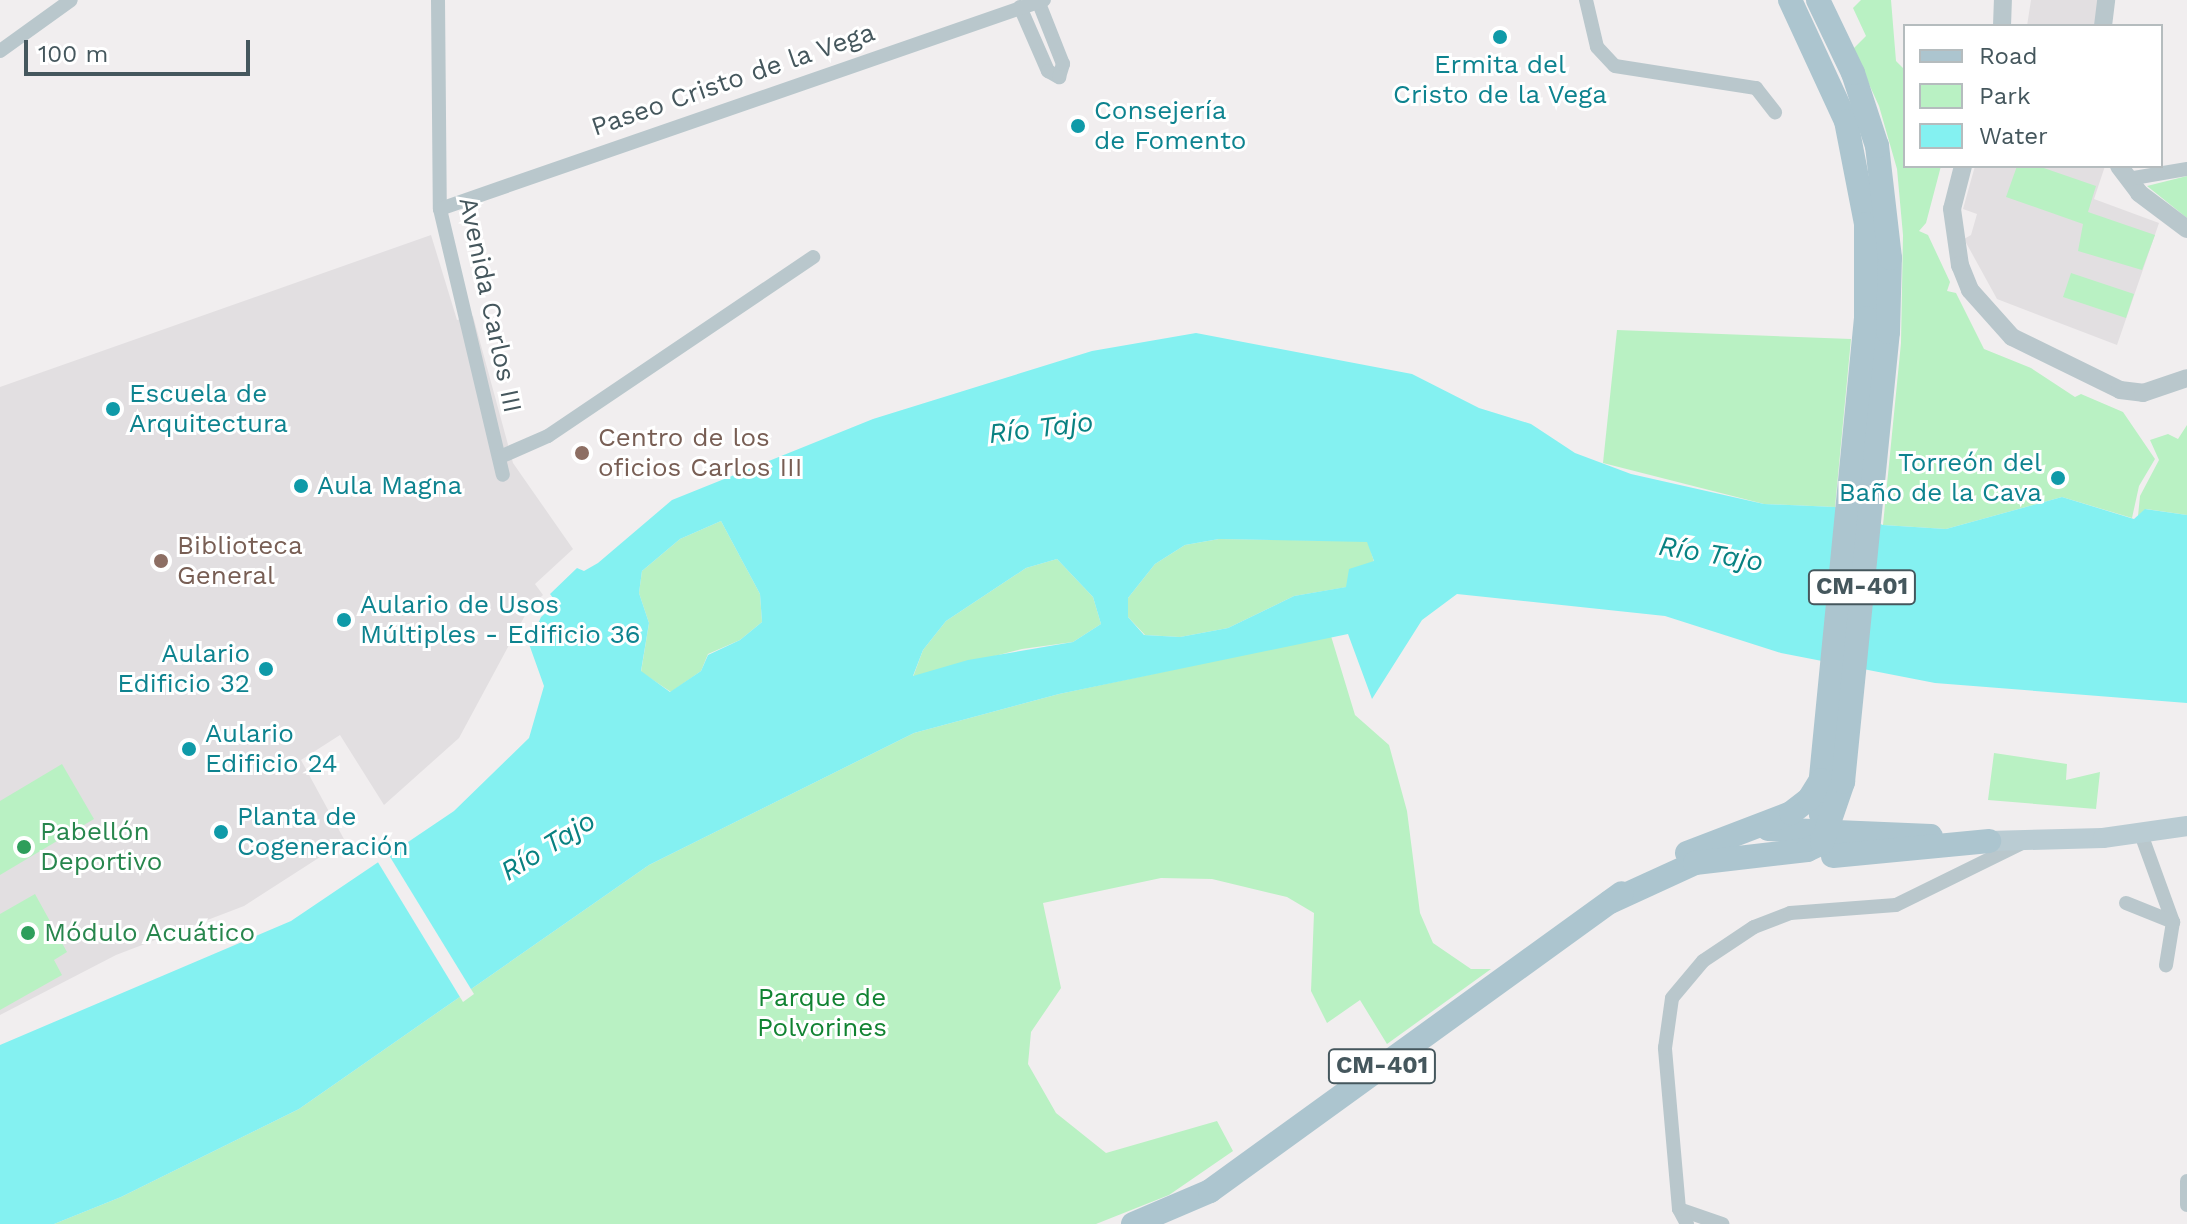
<!DOCTYPE html>
<meta charset="utf-8">
<style>
body{margin:0}
#map{position:relative;width:2187px;height:1224px;overflow:hidden;background:#f1eeef;font-family:"Work Sans",sans-serif}
div>[style]{position:absolute}
.education>*{inset:0;background:#e2dfe1}
.green>*{inset:0;background:#b9f1c3}
.water>*{inset:0;background:#84f1f1}
.pier>*{inset:0;background:#f1eeef}
.minor>*{height:14px;margin:-7px;padding:0 7px;transform-origin:7px;border-radius:7px;background:#b9c7cc}
.tertiary>*{height:18px;margin:-9px;padding:0 9px;transform-origin:9px;border-radius:9px;background:#b9c7cc}
.secondary>*{height:20px;margin:-10px;padding:0 10px;transform-origin:10px;border-radius:10px;background:#baccd3}
.primary>*{height:24px;margin:-12px;padding:0 12px;transform-origin:12px;border-radius:12px;background:#acc5cf}
.dots>*{width:22px;height:22px;translate:-50% -50%;box-sizing:border-box;border:4px solid #fff;border-radius:50%}
span{translate:-50% -50%;white-space:nowrap;text-align:center;line-height:1.15;-webkit-text-stroke:6px #fff;paint-order:stroke}
.shield-label span{padding:2px 6px;background:#fff;border:2px solid;border-radius:6px;-webkit-text-stroke-width:0}
.shield-label{font-size:24px;color:#45575d;font-weight:700}
.culture-label{font-size:26px;color:#0d838f}
.left{translate:0 -50%;text-align:left}
.right{translate:-100% -50%;text-align:right}
.street-label{font-size:26px;color:#45575d}
.education-label{font-size:26px;color:#785e54}
.leisure-label{font-size:26px;color:#27864d}
.park-label{font-size:26px;color:#118332}
.water-label{font-size:28px;color:#088181;font-style:italic}
.legend{position:absolute;left:1903px;top:24px;width:260px;height:144px;box-sizing:border-box;background:#fff;border:2px solid #b5bcbe;margin:0;padding:10px 14px;list-style:none;font-size:24px;color:#45575d}
.legend li{display:flex;align-items:center;gap:16px;height:40px}
.legend b{width:40px;border:2px solid #b5bcbe}
.scale{position:absolute;left:24px;top:40px;width:226px;height:36px;box-sizing:border-box;border:4px solid #45575d;border-top:0;padding-left:10px;font-size:24px;line-height:28px;white-space:nowrap;color:#45575d;-webkit-text-stroke:6px #fff;paint-order:stroke}
</style>
<div id="map">
<div class="education">
<div style="clip-path:polygon(2031px 0,2103px 0,2098px 26px,2027px 26px)"></div>
<div style="clip-path:polygon(1975px 166px,2105px 166px,2094px 199px,2159px 223px,2117px 345px,1997px 299px,1964px 239px,1971px 235px,1977px 214px,1963px 209px)"></div>
<div style="clip-path:polygon(431px 235px,457px 320px,473px 316px,513px 463px,573px 549px,535px 584px,543px 595px,529px 608px,459px 738px,384px 805px,340px 735px,301px 760px,345px 841px,244px 906px,116px 955px,0 1015px,0 387px)"></div>
</div>
<div class="green">
<div style="clip-path:polygon(1861px 0,1891px 0,1896px 61px,1905px 70px,1905px 166px,1941px 166px,1926px 223px,1919px 231px,1928px 235px,1950px 282px,1947px 291px,1956px 293px,1984px 349px,2031px 368px,2075px 397px,2081px 394px,2123px 412px,2155px 459px,2139px 486px,2132px 518px,2062px 497px,1946px 529px,1883px 525px,1901px 343px,1903px 235px,1897px 169px,1879px 106px,1853px 49px,1866px 36px,1853px 8px)"></div>
<div style="clip-path:polygon(2017px 166px,2038px 166px,2096px 186px,2088px 212px,2155px 235px,2142px 270px,2078px 251px,2083px 224px,2006px 197px)"></div>
<div style="clip-path:polygon(2187px 176px,2187px 218px,2147px 186px)"></div>
<div style="clip-path:polygon(2071px 273px,2134px 294px,2126px 318px,2063px 297px)"></div>
<div style="clip-path:polygon(1617px 330px,1851px 339px,1835px 507px,1764px 504px,1603px 463px)"></div>
<div style="clip-path:polygon(2187px 425px,2187px 515px,2146px 509px,2138px 516px,2140px 496px,2159px 460px,2150px 440px,2168px 434px,2178px 439px)"></div>
<div style="clip-path:polygon(721px 521px,760px 594px,762px 622px,740px 640px,708px 654px,701px 671px,671px 692px,641px 672px,649px 623px,639px 593px,642px 571px,680px 539px)"></div>
<div style="clip-path:polygon(1219px 539px,1368px 541px,1374px 562px,1347px 587px,1294px 596px,1228px 628px,1180px 637px,1145px 635px,1128px 617px,1128px 598px,1155px 564px,1185px 545px)"></div>
<div style="clip-path:polygon(1057px 559px,1093px 597px,1101px 624px,1073px 642px,1022px 649px,913px 677px,923px 650px,946px 621px,1026px 568px)"></div>
<div style="clip-path:polygon(1331px 636px,1355px 715px,1389px 745px,1407px 811px,1420px 913px,1433px 943px,1471px 969px,1491px 969px,1387px 1044px,1360px 1000px,1327px 1023px,1311px 991px,1314px 913px,1287px 897px,1212px 879px,1161px 878px,1043px 903px,1061px 988px,1031px 1032px,1028px 1064px,1056px 1113px,1106px 1153px,1217px 1121px,1233px 1151px,1169px 1195px,1096px 1224px,54px 1224px,121px 1197px,299px 1109px,649px 865px,914px 733px,1059px 694px)"></div>
<div style="clip-path:polygon(1994px 753px,2067px 764px,2066px 780px,2100px 772px,2096px 809px,1988px 800px)"></div>
<div style="clip-path:polygon(62px 764px,94px 819px,0 875px,0 801px)"></div>
<div style="clip-path:polygon(35px 894px,67px 952px,54px 960px,62px 975px,0 1010px,0 914px)"></div>
</div>
<div class="water">
<div style="clip-path:polygon(evenodd,1196px 333px,1412px 374px,1479px 408px,1531px 424px,1575px 453px,1631px 474px,1764px 504px,1835px 507px,1883px 525px,1946px 529px,2062px 497px,2134px 519px,2145px 509px,2187px 515px,2187px 703px,1935px 683px,1781px 653px,1665px 616px,1457px 594px,1422px 620px,1372px 699px,1348px 634px,1059px 694px,914px 733px,649px 865px,299px 1109px,121px 1197px,54px 1224px,0 1224px,0 1045px,291px 921px,454px 811px,529px 738px,544px 686px,529px 644px,541px 617px,557px 603px,550px 594px,577px 568px,584px 571px,598px 563px,672px 500px,873px 419px,1092px 351px,1196px 333px,721px 521px,760px 594px,762px 622px,740px 640px,708px 655px,701px 671px,670px 692px,641px 671px,649px 623px,639px 593px,642px 571px,680px 539px,721px 521px,1196px 333px,1219px 539px,1367px 542px,1374px 561px,1349px 569px,1346px 587px,1294px 596px,1228px 628px,1180px 637px,1144px 635px,1128px 617px,1128px 598px,1155px 564px,1185px 545px,1219px 539px,1196px 333px,1057px 559px,1093px 597px,1101px 624px,1073px 642px,968px 660px,913px 676px,923px 650px,946px 621px,1026px 568px,1057px 559px)"></div>
</div>
<div class="pier">
<div style="clip-path:polygon(387px 852px,474px 994px,463px 1002px,376px 859px)"></div>
</div>
<div class="minor">
<div style="left:438px;top:0;width:209px;rotate:89.5deg"></div>
<div style="left:440px;top:209px;width:273px;rotate:76.7deg"></div>
<div style="left:1586px;top:0;width:48px;rotate:76.8deg"></div>
<div style="left:1597px;top:47px;width:26px;rotate:47deg"></div>
<div style="left:1615px;top:66px;width:143px;rotate:8.9deg"></div>
<div style="left:1756px;top:88px;width:31px;rotate:52deg"></div>
<div style="left:1020px;top:7px;width:70px;rotate:66.4deg"></div>
<div style="left:1048px;top:71px;width:13px;rotate:29deg"></div>
<div style="left:1059px;top:77px;width:14px;rotate:-73deg"></div>
<div style="left:1063px;top:64px;width:68px;rotate:-111.6deg"></div>
<div style="left:0;top:51px;width:87px;rotate:-35.7deg"></div>
<div style="left:2128px;top:179px;width:60px;rotate:-9.6deg"></div>
<div style="left:440px;top:209px;width:639px;rotate:-19.09deg"></div>
<div style="left:500px;top:457px;width:52px;rotate:-23.6deg"></div>
<div style="left:548px;top:436px;width:320px;rotate:-34deg"></div>
<div style="left:2141px;top:834px;width:94px;rotate:70deg"></div>
<div style="left:2173px;top:922px;width:44px;rotate:99.2deg"></div>
<div style="left:2126px;top:903px;width:51px;rotate:22deg"></div>
<div style="left:2187px;top:1181px;width:24px;rotate:90deg"></div>
<div style="left:1679px;top:1209px;width:46px;rotate:19.2deg"></div>
<div style="left:1687px;top:1224px;width:17px;rotate:-118deg"></div>
<div style="left:1679px;top:1209px;width:162px;rotate:-95deg"></div>
<div style="left:1665px;top:1048px;width:50px;rotate:-82deg"></div>
<div style="left:1672px;top:998px;width:48px;rotate:-50deg"></div>
<div style="left:1703px;top:961px;width:61px;rotate:-33.7deg"></div>
<div style="left:1754px;top:927px;width:39px;rotate:-21deg"></div>
<div style="left:1790px;top:913px;width:106px;rotate:-4.3deg"></div>
<div style="left:1896px;top:905px;width:140px;rotate:-26.2deg"></div>
</div>
<div class="tertiary">
<div style="left:2002px;top:26px;width:26px;rotate:-88deg"></div>
<div style="left:2103px;top:26px;width:26px;rotate:-83deg"></div>
<div style="left:1963px;top:166px;width:44px;rotate:104.3deg"></div>
<div style="left:1952px;top:209px;width:57px;rotate:81.9deg"></div>
<div style="left:1960px;top:265px;width:27px;rotate:68deg"></div>
<div style="left:1970px;top:290px;width:63px;rotate:48.2deg"></div>
<div style="left:2012px;top:337px;width:120px;rotate:26.1deg"></div>
<div style="left:2120px;top:390px;width:23px;rotate:7deg"></div>
<div style="left:2143px;top:393px;width:46px;rotate:-18.8deg"></div>
<div style="left:2119px;top:166px;width:34px;rotate:53deg"></div>
<div style="left:2139px;top:193px;width:60px;rotate:36.9deg"></div>
</div>
<div class="secondary">
<div style="left:1989px;top:841px;width:114px;rotate:-1.5deg"></div>
<div style="left:2103px;top:838px;width:85px;rotate:-8.1deg"></div>
</div>
<div class="primary">
<div style="left:1790px;top:0;width:133px;rotate:65.2deg"></div>
<div style="left:1846px;top:121px;width:105px;rotate:79deg"></div>
<div style="left:1866px;top:224px;width:94px;rotate:90deg"></div>
<div style="left:1866px;top:318px;width:464px;rotate:95.6deg"></div>
<div style="left:1821px;top:780px;width:34px;rotate:90deg"></div>
<div style="left:1821px;top:814px;width:47px;rotate:54.6deg"></div>
<div style="left:1768px;top:829px;width:163px;rotate:2.5deg"></div>
<div style="left:1687px;top:853px;width:111px;rotate:-21deg"></div>
<div style="left:1791px;top:813px;width:23px;rotate:-38deg"></div>
<div style="left:1809px;top:799px;width:22px;rotate:-58deg"></div>
<div style="left:1833px;top:856px;width:157px;rotate:-5.5deg"></div>
<div style="left:1610px;top:902px;width:94px;rotate:-24.6deg"></div>
<div style="left:1695px;top:863px;width:113px;rotate:-6.6deg"></div>
<div style="left:1807px;top:850px;width:17px;rotate:-25deg"></div>
<div style="left:1822px;top:843px;width:65px;rotate:-71deg"></div>
<div style="left:1843px;top:782px;width:452px;rotate:-84.3deg"></div>
<div style="left:1888px;top:332px;width:74px;rotate:-88.5deg"></div>
<div style="left:1890px;top:258px;width:113px;rotate:-96.6deg"></div>
<div style="left:1877px;top:146px;width:77px;rotate:-108.2deg"></div>
<div style="left:1853px;top:73px;width:81px;rotate:-115.6deg"></div>
<div style="left:1133px;top:1224px;width:84px;rotate:-23.2deg"></div>
<div style="left:1210px;top:1191px;width:508px;rotate:-35.88deg"></div>
</div>
<div class="dots">
<div style="left:1500px;top:37px;background:#0f9aa8"></div>
<div style="left:1078px;top:126px;background:#0f9aa8"></div>
<div style="left:113px;top:409px;background:#0f9aa8"></div>
<div style="left:582px;top:453px;background:#8d6e63"></div>
<div style="left:2058px;top:478px;background:#0f9aa8"></div>
<div style="left:301px;top:486px;background:#0f9aa8"></div>
<div style="left:161px;top:561px;background:#8d6e63"></div>
<div style="left:344px;top:620px;background:#0f9aa8"></div>
<div style="left:266px;top:669px;background:#0f9aa8"></div>
<div style="left:189px;top:749px;background:#0f9aa8"></div>
<div style="left:221px;top:832px;background:#0f9aa8"></div>
<div style="left:24px;top:847px;background:#2e9e5b"></div>
<div style="left:28px;top:933px;background:#2e9e5b"></div>
</div>
<div class="shield-label">
<span style="left:1862px;top:587px">CM-401</span>
<span style="left:1382px;top:1066px">CM-401</span>
</div>
<div class="culture-label">
<span style="left:1500px;top:80px">Ermita del<br>Cristo de la Vega</span>
<span class="left" style="left:1094px;top:126px">Consejería<br>de Fomento</span>
<span class="left" style="left:129px;top:409px">Escuela de<br>Arquitectura</span>
<span class="right" style="left:2042px;top:478px">Torreón del<br>Baño de la Cava</span>
<span class="left" style="left:317px;top:486px">Aula Magna</span>
<span class="left" style="left:360px;top:620px">Aulario de Usos<br>Múltiples - Edificio 36</span>
<span class="right" style="left:250px;top:669px">Aulario<br>Edificio 32</span>
<span class="left" style="left:205px;top:749px">Aulario<br>Edificio 24</span>
<span class="left" style="left:237px;top:832px">Planta de<br>Cogeneración</span>
</div>
<div class="street-label">
<span style="left:733px;top:80px;rotate:-19deg">Paseo Cristo de la Vega</span>
<span style="left:490px;top:305px;rotate:78deg">Avenida Carlos III</span>
</div>
<div class="education-label">
<span class="left" style="left:598px;top:453px">Centro de los<br>oficios Carlos III</span>
<span class="left" style="left:177px;top:561px">Biblioteca<br>General</span>
</div>
<div class="leisure-label">
<span class="left" style="left:40px;top:847px">Pabellón<br>Deportivo</span>
<span class="left" style="left:44px;top:933px">Módulo Acuático</span>
</div>
<div class="park-label">
<span style="left:822px;top:1013px">Parque de<br>Polvorines</span>
</div>
<div class="water-label">
<span style="left:1041px;top:428px;rotate:-7deg">Río Tajo</span>
<span style="left:1711px;top:554px;rotate:9deg">Río Tajo</span>
<span style="left:548px;top:846px;rotate:-32deg">Río Tajo</span>
</div>
<ul class="legend">
<li><b style="height:10px;background:#acc5cf"></b>Road</li>
<li><b style="height:22px;background:#b9f1c3"></b>Park</li>
<li><b style="height:22px;background:#84f1f1"></b>Water</li>
</ul>
<div class="scale">100 m</div>
</div>
